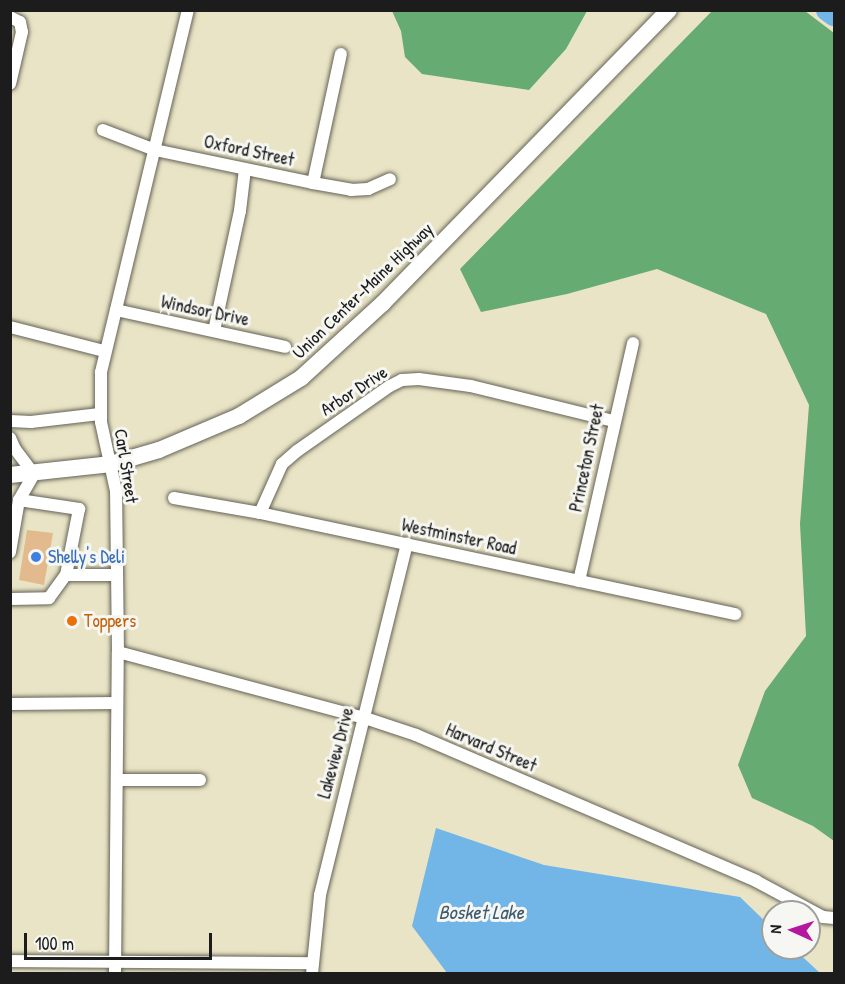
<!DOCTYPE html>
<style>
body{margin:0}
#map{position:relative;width:845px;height:984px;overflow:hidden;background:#e9e4c5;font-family:"Patrick Hand",sans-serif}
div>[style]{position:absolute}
.forest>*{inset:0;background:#66ab71}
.water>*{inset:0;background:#72b6e8}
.river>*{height:22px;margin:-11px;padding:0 11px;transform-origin:11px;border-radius:11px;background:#72b6e8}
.building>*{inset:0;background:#e2ba8d}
.roads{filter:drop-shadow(0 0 2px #646257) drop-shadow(0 0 2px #646257)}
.minor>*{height:12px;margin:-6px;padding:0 6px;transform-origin:6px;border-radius:6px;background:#fff}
.major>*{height:16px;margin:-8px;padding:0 8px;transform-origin:8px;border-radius:8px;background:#fff}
.dots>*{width:16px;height:16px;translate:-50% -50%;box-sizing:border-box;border:3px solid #f6f6f2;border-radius:50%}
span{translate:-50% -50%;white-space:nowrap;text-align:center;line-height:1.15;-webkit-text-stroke:6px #f6f6f2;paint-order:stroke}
.street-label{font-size:18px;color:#1c1c1c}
.shop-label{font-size:18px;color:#366cbe}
.left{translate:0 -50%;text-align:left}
.food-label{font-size:18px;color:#c56008}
.water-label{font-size:20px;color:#3e5a6e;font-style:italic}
.frame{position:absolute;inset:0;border:12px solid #1c1c1c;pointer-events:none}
.north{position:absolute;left:761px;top:900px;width:60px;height:60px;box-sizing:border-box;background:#f6f6f2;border:2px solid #9f9f9c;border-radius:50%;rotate:273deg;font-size:16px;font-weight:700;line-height:24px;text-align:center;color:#1c1c1c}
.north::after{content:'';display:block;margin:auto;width:21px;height:27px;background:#b5179e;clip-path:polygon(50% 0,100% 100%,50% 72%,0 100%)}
.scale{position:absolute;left:24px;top:933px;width:188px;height:27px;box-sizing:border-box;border:3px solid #1c1c1c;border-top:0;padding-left:8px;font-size:18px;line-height:21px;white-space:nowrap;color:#1c1c1c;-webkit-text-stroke:4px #f6f6f2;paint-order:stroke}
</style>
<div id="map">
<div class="forest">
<div style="clip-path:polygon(392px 11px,587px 11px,566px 49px,529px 90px,422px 74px,405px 57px,401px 31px)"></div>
<div style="clip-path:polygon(712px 11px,805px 11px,834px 33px,834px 841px,813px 826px,752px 798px,738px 765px,765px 691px,806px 636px,800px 524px,809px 405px,766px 314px,657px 269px,567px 294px,481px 312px,460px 269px)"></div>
</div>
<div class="water">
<div style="clip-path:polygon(436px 828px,544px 865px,740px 897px,773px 929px,773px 948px,793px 948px,820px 973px,447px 973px,412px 926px)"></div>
</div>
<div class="river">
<div style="left:827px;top:10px;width:9px;rotate:36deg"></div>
</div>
<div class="building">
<div style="clip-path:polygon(27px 530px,53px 533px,44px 585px,19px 580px)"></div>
</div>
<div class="roads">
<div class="minor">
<div style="left:10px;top:17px;width:11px;rotate:27deg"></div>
<div style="left:20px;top:22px;width:10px;rotate:79deg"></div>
<div style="left:22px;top:32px;width:53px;rotate:103deg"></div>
<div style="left:103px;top:130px;width:56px;rotate:21deg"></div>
<div style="left:155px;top:150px;width:161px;rotate:11.8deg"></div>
<div style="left:313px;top:183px;width:39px;rotate:10deg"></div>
<div style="left:351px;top:190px;width:17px;rotate:-3deg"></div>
<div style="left:368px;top:189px;width:24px;rotate:-24deg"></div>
<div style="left:313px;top:183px;width:132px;rotate:-77.8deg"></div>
<div style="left:116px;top:310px;width:173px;rotate:12.3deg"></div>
<div style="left:10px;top:327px;width:97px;rotate:14.3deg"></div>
<div style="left:214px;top:331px;width:123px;rotate:-77.8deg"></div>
<div style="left:240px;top:211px;width:42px;rotate:-83.2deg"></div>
<div style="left:10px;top:421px;width:21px;rotate:3deg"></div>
<div style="left:31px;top:422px;width:69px;rotate:-6.6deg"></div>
<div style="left:10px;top:438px;width:12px;rotate:66deg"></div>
<div style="left:15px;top:449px;width:31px;rotate:53deg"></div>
<div style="left:34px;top:474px;width:30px;rotate:120deg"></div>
<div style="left:19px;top:500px;width:53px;rotate:99.8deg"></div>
<div style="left:174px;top:498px;width:87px;rotate:9.9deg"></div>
<div style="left:260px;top:513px;width:486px;rotate:12deg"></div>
<div style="left:19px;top:500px;width:61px;rotate:8.5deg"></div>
<div style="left:79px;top:509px;width:67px;rotate:101.1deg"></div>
<div style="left:260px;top:513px;width:54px;rotate:-65.8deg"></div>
<div style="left:282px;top:464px;width:20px;rotate:-41deg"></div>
<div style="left:297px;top:451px;width:113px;rotate:-35deg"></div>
<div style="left:390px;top:386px;width:13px;rotate:-27deg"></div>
<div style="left:402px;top:380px;width:17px;rotate:-3deg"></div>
<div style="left:419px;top:379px;width:52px;rotate:7.7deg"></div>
<div style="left:471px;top:386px;width:146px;rotate:13.8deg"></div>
<div style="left:579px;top:581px;width:244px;rotate:-77.2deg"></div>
<div style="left:10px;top:599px;width:39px;rotate:-1deg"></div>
<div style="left:49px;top:598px;width:29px;rotate:-54deg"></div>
<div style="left:66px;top:575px;width:51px"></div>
<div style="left:118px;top:652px;width:256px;rotate:15deg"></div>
<div style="left:365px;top:718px;width:54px;rotate:18.4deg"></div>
<div style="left:416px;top:735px;width:370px;rotate:23.2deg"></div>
<div style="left:756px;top:881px;width:76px;rotate:28.2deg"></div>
<div style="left:823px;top:917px;width:11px;rotate:5deg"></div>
<div style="left:10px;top:704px;width:107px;rotate:-0.5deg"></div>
<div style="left:117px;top:780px;width:83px"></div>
<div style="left:10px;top:961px;width:302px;rotate:0.4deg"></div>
<div style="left:115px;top:974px;width:322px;rotate:-89.5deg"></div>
<div style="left:118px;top:652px;width:161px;rotate:-90.7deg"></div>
<div style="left:116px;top:491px;width:71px;rotate:-102.3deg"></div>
<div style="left:101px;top:422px;width:50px;rotate:-90deg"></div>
<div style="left:101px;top:372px;width:372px;rotate:-76.5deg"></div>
<div style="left:312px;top:974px;width:79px;rotate:-84.2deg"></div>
<div style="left:320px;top:895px;width:362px;rotate:-76.1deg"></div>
</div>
<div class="major">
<div style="left:10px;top:475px;width:102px;rotate:-6.2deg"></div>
<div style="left:111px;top:464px;width:50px;rotate:-16.3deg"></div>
<div style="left:159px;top:450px;width:87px;rotate:-23deg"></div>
<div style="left:239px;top:416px;width:73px;rotate:-31.5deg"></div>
<div style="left:301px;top:378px;width:111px;rotate:-42.4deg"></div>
<div style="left:383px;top:303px;width:409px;rotate:-45.7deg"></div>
</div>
</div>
<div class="dots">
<div style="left:36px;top:557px;background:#3f7fe0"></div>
<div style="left:72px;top:621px;background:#e8710a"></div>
</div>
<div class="street-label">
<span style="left:249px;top:151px;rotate:12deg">Oxford Street</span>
<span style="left:363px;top:291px;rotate:-44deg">Union Center-Maine Highway</span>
<span style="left:205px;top:311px;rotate:12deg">Windsor Drive</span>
<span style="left:354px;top:391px;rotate:-33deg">Arbor Drive</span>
<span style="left:587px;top:458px;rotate:-78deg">Princeton Street</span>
<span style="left:126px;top:466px;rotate:81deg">Carl Street</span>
<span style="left:459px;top:537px;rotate:12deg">Westminster Road</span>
<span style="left:491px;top:748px;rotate:23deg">Harvard Street</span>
<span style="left:336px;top:753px;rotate:-75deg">Lakeview Drive</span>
</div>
<div class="shop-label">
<span class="left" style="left:48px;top:557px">Shelly's Deli</span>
</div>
<div class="food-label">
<span class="left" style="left:84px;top:621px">Toppers</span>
</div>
<div class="water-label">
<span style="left:481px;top:911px">Bosket Lake</span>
</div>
<div class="frame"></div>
<div class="north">N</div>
<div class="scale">100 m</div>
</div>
